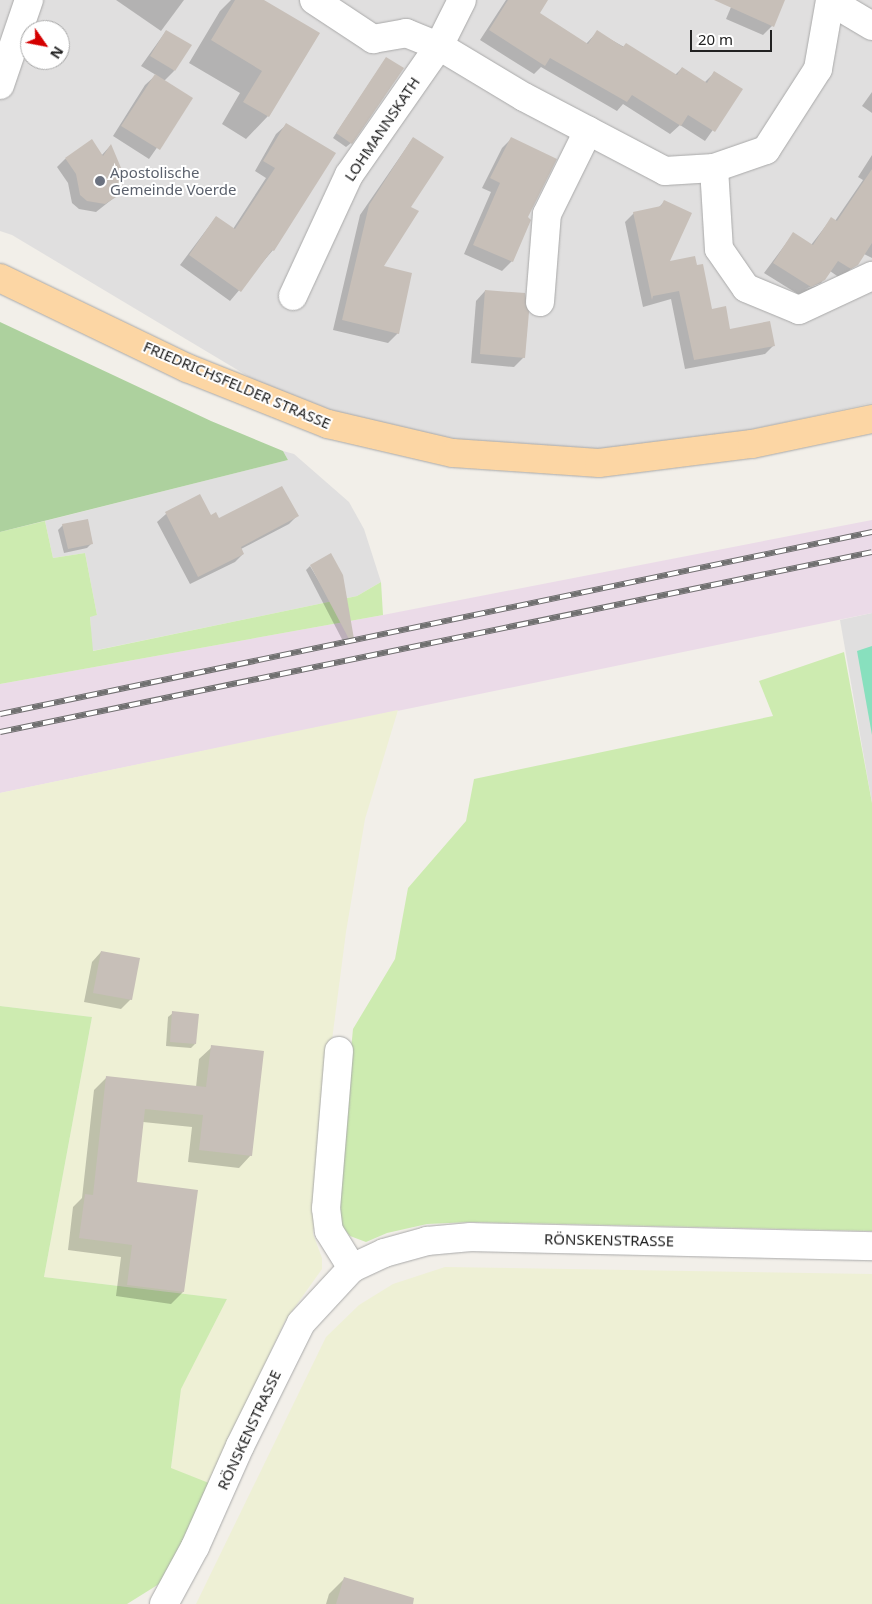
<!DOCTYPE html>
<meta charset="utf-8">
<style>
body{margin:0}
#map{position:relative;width:872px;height:1604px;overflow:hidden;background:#f2efe9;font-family:"Noto Sans",sans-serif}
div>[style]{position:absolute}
.residential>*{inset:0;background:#e0dfdf}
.industrial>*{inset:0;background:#ebdbe8}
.farmland>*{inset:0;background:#eef0d5}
.grass>*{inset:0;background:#cdebb0}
.forest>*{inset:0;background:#add19e}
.pitch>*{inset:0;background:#88e0be}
.shadow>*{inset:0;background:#0003}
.building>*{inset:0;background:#c7bfb8}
.roads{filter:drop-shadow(0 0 1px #a9a9a9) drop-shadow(0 0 1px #a9a9a9)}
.minor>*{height:28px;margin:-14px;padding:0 14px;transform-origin:14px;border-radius:14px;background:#fff}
.major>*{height:28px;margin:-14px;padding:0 14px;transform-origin:14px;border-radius:14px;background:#fcd6a4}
.rail>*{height:5.5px;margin-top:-2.75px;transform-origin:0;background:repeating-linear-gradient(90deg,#fff 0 11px,#707070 0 22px);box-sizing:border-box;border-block:1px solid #707070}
.dots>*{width:14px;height:14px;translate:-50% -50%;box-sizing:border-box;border:2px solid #fff;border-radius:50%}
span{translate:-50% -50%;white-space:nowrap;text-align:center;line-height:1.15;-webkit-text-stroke:4px #fff;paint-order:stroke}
.street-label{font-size:15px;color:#222}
.worship-label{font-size:15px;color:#5b616d}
.left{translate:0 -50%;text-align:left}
.north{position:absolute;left:20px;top:20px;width:50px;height:50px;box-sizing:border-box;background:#fff;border:1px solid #a7a7a7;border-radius:50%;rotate:123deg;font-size:14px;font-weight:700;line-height:20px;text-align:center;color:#222}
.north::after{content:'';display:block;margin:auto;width:18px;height:22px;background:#d40000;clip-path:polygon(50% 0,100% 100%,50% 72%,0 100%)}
.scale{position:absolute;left:690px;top:30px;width:82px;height:22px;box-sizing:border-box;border:2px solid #222;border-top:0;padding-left:6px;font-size:15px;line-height:18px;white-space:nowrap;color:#222;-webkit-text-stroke:4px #fff;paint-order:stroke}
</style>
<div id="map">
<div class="residential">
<div style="clip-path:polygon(evenodd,0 0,872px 0,872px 403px,599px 463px,328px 424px,12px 235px,0 231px,0 0,30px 30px,60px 30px,60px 60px,30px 60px,30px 30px)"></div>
<div style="clip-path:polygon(283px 451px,294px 454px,349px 502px,364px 529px,381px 582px,357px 596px,92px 651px,90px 616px,97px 615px,85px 553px,53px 558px,45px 521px,288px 460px)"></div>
<div style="clip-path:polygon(872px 613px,872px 803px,840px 620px)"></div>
</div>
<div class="industrial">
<div style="clip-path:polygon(872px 520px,872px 613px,0 793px,0 684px,383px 615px)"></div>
</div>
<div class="farmland">
<div style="clip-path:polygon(398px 710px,365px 819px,346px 932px,329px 1063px,313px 1234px,322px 1258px,322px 1269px,285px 1321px,209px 1483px,171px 1469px,181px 1388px,227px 1299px,44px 1277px,92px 1017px,0 1006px,0 793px)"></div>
<div style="clip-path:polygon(445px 1267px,872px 1274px,872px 1604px,196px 1604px,326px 1337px,359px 1305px,393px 1284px)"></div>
</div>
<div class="grass">
<div style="clip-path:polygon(45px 521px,53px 558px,85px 553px,97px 615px,90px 617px,93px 651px,357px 596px,381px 582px,383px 615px,0 684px,0 532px)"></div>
<div style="clip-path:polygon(844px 652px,872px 803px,872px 1231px,471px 1222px,427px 1224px,387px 1233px,366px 1242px,350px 1236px,339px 1223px,336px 1205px,353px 1029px,395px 959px,408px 888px,466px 821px,474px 779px,773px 716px,759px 681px)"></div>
<div style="clip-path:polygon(0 1006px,92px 1017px,44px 1277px,227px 1299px,181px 1389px,171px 1468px,209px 1483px,167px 1579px,127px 1604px,0 1604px)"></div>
</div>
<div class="forest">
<div style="clip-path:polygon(0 322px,211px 421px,283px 451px,288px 460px,0 532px)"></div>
</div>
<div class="pitch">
<div style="clip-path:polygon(872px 646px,872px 735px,857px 651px)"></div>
</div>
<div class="shadow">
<div style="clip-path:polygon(116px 0,184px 0,161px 31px)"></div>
<div style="clip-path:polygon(231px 0,262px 0,268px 116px,246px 139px,222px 124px,240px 93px,189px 63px,220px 11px)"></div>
<div style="clip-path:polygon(506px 0,535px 0,538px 14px,586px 44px,597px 32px,675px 75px,682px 68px,704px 83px,714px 73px,741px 90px,705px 141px,680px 125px,670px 134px,623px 104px,617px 111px,541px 67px,534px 74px,480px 40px)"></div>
<div style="clip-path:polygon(734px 0,782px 0,772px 26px,763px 35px,726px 19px)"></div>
<div style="clip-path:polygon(166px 31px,174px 71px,164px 81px,191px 99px,149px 159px,113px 136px,145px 85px,156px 75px,141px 66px)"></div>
<div style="clip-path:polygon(386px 58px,351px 143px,346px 147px,333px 138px)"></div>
<div style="clip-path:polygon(872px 92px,872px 113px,862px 106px)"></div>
<div style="clip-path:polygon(286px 125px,273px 250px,230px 301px,180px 265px,216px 217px,233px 229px,266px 178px,255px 171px,276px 134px)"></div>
<div style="clip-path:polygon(413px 138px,410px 207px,382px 267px,398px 333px,388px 343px,333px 330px,360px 215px)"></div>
<div style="clip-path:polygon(512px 138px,526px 217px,512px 261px,502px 271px,464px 254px,491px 192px,482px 188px,502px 148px)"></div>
<div style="clip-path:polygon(110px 146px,120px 193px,96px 212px,79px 209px,72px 203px,68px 183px,57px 167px,65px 159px,101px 156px)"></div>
<div style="clip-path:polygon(872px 155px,872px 258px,864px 254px,857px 264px,840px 278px,830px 271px,821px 283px,805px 289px,819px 285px,814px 290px,801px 296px,764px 273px,793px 234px,811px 245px,831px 219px,835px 221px,863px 180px,858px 177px)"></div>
<div style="clip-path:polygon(664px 202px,668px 263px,729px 330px,774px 345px,765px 354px,685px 369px,671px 299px,643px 307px,625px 222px,634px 213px,658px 208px)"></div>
<div style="clip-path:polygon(485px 291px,524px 357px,514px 367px,471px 363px,476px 301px)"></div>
<div style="clip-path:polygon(200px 496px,211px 517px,219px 519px,297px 516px,289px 524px,241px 549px,243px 554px,235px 562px,190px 584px,157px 522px,166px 514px)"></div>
<div style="clip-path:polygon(63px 525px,91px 544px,87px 548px,64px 553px,58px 530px)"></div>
<div style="clip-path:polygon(310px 566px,353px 639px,348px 644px,345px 645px,306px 570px)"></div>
<div style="clip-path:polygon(101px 952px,131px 999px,121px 1009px,84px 1002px,92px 962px)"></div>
<div style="clip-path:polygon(173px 1013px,195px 1044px,191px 1048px,166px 1046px,168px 1017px)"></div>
<div style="clip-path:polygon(212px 1047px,251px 1155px,239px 1168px,188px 1162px,192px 1127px,143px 1122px,135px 1183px,183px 1292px,171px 1304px,116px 1296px,121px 1257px,68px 1250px,73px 1207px,82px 1198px,94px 1090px,107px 1077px,196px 1087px,199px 1059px)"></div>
<div style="clip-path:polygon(344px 1579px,394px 1604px,326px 1604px,329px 1594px)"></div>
</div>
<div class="building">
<div style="clip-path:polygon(235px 0,264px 0,320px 33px,269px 117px,243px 102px,262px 71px,211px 40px)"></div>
<div style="clip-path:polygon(508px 0,548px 0,540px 13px,588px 44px,597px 30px,623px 47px,626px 43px,677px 75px,682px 67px,707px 83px,714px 71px,743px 89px,715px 132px,688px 115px,681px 126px,632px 95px,627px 102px,550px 58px,545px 66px,489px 30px)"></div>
<div style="clip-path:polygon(714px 0,785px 0,774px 27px)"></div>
<div style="clip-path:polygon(166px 30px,192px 45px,175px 71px,150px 56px)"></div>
<div style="clip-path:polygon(386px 57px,404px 68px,352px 144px,336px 133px)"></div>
<div style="clip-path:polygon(155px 74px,193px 98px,160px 150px,121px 126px)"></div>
<div style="clip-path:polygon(286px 123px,336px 153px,274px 251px,272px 250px,241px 292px,189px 255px,216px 216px,235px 229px,275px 168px,263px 161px)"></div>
<div style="clip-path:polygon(413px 137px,444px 157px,411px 207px,419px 211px,384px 266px,412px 273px,399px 334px,342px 320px,369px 205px)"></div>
<div style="clip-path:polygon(511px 137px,557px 159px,528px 217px,531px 220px,513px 262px,473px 245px,500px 183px,490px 178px)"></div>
<div style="clip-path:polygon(92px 139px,103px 156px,111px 144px,124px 175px,121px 194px,105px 204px,87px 201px,80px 195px,76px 174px,65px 158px)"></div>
<div style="clip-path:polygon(872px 169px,872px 243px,858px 265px,851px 269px,838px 261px,825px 280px,811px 287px,773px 263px,793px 232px,813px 245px,831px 217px,837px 221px)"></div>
<div style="clip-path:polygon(664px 200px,692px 213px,670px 261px,695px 256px,697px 265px,703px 264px,712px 309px,726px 306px,730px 329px,770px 321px,775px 346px,694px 360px,679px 291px,653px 296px,652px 300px,633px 212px,661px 206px)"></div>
<div style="clip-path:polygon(485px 290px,525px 293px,529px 312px,525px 358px,480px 354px)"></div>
<div style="clip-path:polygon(282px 486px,299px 516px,241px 547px,244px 554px,198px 577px,165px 512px,200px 494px,211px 515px,216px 512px,219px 518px)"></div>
<div style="clip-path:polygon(88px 519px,93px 544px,68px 549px,62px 524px)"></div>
<div style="clip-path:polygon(331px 553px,343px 575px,354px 639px,350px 641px,310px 565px)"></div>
<div style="clip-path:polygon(101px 951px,140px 958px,132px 1000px,93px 993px)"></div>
<div style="clip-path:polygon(172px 1011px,199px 1014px,196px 1044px,170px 1042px)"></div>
<div style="clip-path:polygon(211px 1045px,264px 1051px,252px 1156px,199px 1150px,203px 1115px,145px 1109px,137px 1182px,198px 1190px,184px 1292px,127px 1285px,132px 1245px,79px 1238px,85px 1194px,93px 1195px,106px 1076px,206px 1087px)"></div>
<div style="clip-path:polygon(344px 1577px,414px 1598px,413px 1604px,336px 1604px)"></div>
</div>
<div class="roads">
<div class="minor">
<div style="left:314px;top:0;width:71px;rotate:33.5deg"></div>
<div style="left:373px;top:39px;width:34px;rotate:-10deg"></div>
<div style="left:406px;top:33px;width:35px;rotate:22deg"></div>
<div style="left:439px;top:46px;width:99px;rotate:31deg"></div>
<div style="left:524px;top:97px;width:159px;rotate:27.7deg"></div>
<div style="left:665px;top:171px;width:49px;rotate:-3.5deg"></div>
<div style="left:714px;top:168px;width:55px;rotate:-19.1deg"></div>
<div style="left:766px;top:150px;width:96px;rotate:-57.3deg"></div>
<div style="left:818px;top:69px;width:70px;rotate:-80.1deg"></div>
<div style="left:830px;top:1px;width:49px;rotate:30.8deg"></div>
<div style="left:0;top:85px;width:90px;rotate:-71.2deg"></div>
<div style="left:714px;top:168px;width:81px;rotate:86.5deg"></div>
<div style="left:719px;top:249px;width:47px;rotate:55.3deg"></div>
<div style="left:746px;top:288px;width:57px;rotate:22.5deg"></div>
<div style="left:799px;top:310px;width:81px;rotate:-25deg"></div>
<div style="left:293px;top:296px;width:133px;rotate:-65.2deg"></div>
<div style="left:349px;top:175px;width:157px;rotate:-55.1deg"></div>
<div style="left:439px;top:46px;width:51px;rotate:-63.4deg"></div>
<div style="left:540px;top:302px;width:88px;rotate:-85.5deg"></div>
<div style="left:547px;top:214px;width:93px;rotate:-63.7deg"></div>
<div style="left:339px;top:1051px;width:158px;rotate:94.7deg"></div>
<div style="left:326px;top:1208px;width:23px;rotate:83deg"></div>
<div style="left:329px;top:1231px;width:44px;rotate:58.1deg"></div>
<div style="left:164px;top:1604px;width:65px;rotate:-61.5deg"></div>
<div style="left:195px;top:1547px;width:111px;rotate:-66deg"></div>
<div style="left:240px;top:1446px;width:137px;rotate:-63.6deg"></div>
<div style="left:301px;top:1323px;width:75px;rotate:-47.2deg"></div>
<div style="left:352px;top:1268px;width:35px;rotate:-25deg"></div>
<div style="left:384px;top:1253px;width:45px;rotate:-15.6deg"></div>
<div style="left:427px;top:1241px;width:44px;rotate:-5.2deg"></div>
<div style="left:471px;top:1237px;width:401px;rotate:1.3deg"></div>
</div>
<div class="major">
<div style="left:0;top:278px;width:208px;rotate:25.7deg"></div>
<div style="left:187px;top:368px;width:152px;rotate:21.7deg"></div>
<div style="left:328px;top:424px;width:128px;rotate:13.1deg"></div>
<div style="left:453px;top:453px;width:146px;rotate:3.9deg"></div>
<div style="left:599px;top:463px;width:154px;rotate:-7.1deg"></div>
<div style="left:752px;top:444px;width:123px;rotate:-11.8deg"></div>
</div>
</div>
<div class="rail">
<div style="left:0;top:714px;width:891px;rotate:-11.79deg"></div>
<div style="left:0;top:732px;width:890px;rotate:-11.66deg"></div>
</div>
<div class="dots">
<div style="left:100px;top:181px;background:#6b7280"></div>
</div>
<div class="street-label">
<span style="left:382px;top:129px;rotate:-56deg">LOHMANNSKATH</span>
<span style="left:237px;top:385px;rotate:23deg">FRIEDRICHSFELDER STRASSE</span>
<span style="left:609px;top:1240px;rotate:1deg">RÖNSKENSTRASSE</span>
<span style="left:249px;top:1430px;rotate:-65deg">RÖNSKENSTRASSE</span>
</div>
<div class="worship-label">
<span class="left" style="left:110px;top:181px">Apostolische<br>Gemeinde Voerde</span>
</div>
<div class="north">N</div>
<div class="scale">20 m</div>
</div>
